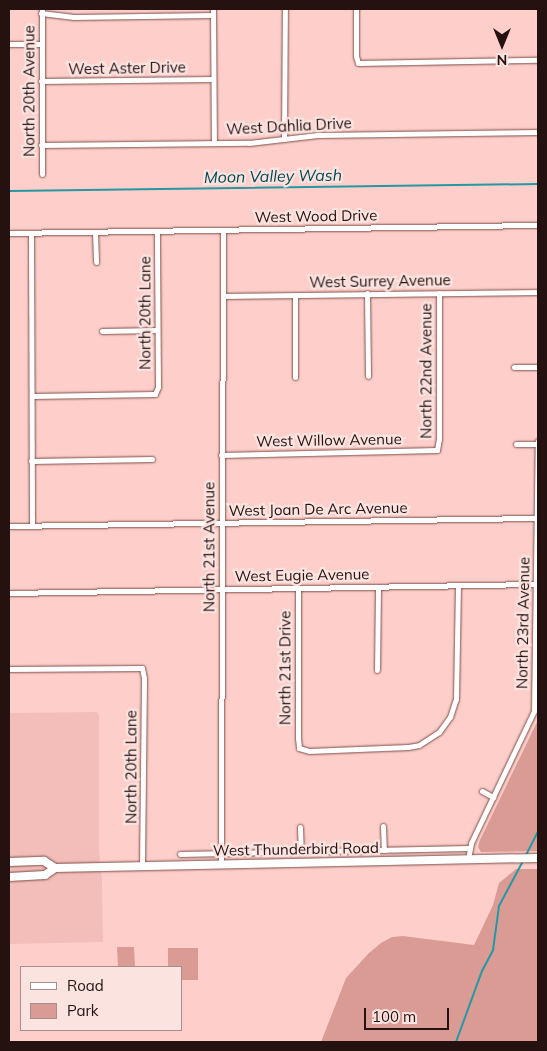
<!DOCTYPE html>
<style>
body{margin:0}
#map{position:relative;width:547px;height:1051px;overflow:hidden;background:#fecfca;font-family:Mulish,sans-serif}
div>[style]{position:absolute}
.built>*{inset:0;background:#f3beb9}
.green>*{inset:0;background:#da9b94}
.stream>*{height:2px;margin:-1px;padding:0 1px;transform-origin:1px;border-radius:1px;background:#2498a4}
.roads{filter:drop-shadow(0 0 1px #7f4e49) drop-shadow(0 0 1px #7f4e49)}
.street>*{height:5px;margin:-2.5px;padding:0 2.5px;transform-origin:2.5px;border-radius:2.5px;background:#fff}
.secondary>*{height:8px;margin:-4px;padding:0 4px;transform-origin:4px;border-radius:4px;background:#fff}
span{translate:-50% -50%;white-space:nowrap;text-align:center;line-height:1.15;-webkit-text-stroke:4.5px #fbe3e0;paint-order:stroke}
.street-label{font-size:15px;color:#25110f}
.water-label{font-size:16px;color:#02474e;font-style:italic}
.frame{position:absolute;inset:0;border:10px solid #25110f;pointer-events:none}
.legend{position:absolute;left:20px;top:966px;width:162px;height:65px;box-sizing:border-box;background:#fbe3e0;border:1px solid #a58f8c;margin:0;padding:6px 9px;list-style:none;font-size:15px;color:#25110f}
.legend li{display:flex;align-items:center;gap:10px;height:25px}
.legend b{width:25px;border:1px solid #a58f8c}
.north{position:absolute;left:477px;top:20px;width:50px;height:50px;-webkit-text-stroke:4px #fbe3e0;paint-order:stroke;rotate:180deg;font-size:14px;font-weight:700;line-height:20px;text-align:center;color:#25110f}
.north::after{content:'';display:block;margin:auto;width:18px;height:22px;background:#25110f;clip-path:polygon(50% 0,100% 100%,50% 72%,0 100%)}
.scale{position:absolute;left:364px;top:1008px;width:85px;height:22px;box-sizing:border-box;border:2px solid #25110f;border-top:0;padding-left:6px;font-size:15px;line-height:18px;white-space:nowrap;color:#25110f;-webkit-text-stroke:4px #fbe3e0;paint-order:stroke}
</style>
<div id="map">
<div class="built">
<div style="clip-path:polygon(97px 712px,99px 715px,99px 851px,102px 880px,103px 942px,9px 944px,9px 713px)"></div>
</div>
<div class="green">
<div style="clip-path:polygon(538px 720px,538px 851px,481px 852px,478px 847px,480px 840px)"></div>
<div style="clip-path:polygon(516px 869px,538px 869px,538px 1042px,321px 1042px,346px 978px,369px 953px,381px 943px,392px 937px,403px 936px,474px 945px,493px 905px,499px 883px)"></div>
<div style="clip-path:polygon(117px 947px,134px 947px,135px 967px,118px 967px)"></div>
<div style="clip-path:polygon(168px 948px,198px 948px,198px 980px,181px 980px,181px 967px,168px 967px)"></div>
</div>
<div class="stream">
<div style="left:9px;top:191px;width:529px;rotate:-0.76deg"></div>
<div style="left:525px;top:857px;width:28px;rotate:-63deg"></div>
<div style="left:456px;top:1042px;width:76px;rotate:-69.9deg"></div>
<div style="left:482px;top:971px;width:24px;rotate:-62deg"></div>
<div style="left:493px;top:950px;width:44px;rotate:-82.2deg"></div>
<div style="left:499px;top:906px;width:51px;rotate:-61.9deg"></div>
</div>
<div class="roads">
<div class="street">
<div style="left:213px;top:9px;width:134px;rotate:89.6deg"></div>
<div style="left:356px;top:9px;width:47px;rotate:90deg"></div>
<div style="left:356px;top:56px;width:7px;rotate:74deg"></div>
<div style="left:358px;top:63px;width:180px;rotate:-1deg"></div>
<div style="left:41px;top:13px;width:33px;rotate:7deg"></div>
<div style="left:74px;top:17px;width:139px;rotate:-0.8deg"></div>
<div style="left:9px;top:44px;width:32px"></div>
<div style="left:41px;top:81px;width:172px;rotate:-0.7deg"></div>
<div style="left:284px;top:139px;width:130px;rotate:-89.6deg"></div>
<div style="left:41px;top:145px;width:208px;rotate:-0.6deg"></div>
<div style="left:249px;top:143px;width:69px;rotate:-6.6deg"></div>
<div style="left:318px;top:135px;width:220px;rotate:-0.8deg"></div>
<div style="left:42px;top:174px;width:165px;rotate:-90deg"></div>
<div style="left:95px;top:232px;width:30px;rotate:88deg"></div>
<div style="left:9px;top:233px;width:529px;rotate:-0.87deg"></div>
<div style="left:31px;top:233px;width:293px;rotate:89.8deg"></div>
<div style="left:367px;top:293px;width:83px;rotate:89.3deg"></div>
<div style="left:295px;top:295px;width:82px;rotate:90deg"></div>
<div style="left:223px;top:296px;width:315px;rotate:-0.7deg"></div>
<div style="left:102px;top:331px;width:55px;rotate:-1deg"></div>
<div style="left:514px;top:367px;width:24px"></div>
<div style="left:32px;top:396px;width:123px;rotate:-0.9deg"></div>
<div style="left:155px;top:394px;width:8px;rotate:-67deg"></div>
<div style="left:158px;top:387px;width:156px;rotate:-90.4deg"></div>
<div style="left:516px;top:444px;width:22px"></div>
<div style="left:221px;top:455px;width:216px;rotate:-1.3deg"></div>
<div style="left:437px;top:450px;width:11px;rotate:-80deg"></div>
<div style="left:439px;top:439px;width:146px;rotate:-90deg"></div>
<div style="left:31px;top:461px;width:121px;rotate:-0.9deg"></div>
<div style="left:9px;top:526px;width:529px;rotate:-0.87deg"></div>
<div style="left:298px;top:588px;width:150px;rotate:90deg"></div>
<div style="left:298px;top:738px;width:10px;rotate:84deg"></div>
<div style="left:299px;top:748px;width:10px;rotate:17deg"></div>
<div style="left:309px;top:751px;width:99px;rotate:-2.3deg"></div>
<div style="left:408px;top:747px;width:11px;rotate:-10deg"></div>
<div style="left:419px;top:745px;width:24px;rotate:-33deg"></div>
<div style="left:439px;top:732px;width:19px;rotate:-54deg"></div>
<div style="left:450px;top:717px;width:19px;rotate:-72deg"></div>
<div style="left:456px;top:699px;width:114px;rotate:-89deg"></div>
<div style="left:9px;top:593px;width:527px;rotate:-0.98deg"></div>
<div style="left:9px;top:669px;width:133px;rotate:-0.4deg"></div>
<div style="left:142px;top:668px;width:10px;rotate:79deg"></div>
<div style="left:144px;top:678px;width:188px;rotate:90.6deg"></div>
<div style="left:377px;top:670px;width:83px;rotate:-89.3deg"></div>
<div style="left:482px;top:791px;width:13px;rotate:29deg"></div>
<div style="left:383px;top:826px;width:24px;rotate:88deg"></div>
<div style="left:300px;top:827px;width:24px;rotate:88deg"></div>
<div style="left:180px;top:854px;width:289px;rotate:-1.2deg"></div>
<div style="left:468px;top:859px;width:16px;rotate:-79deg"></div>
<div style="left:471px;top:843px;width:146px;rotate:-64.5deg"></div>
<div style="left:534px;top:711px;width:270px;rotate:-89.2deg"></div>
<div style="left:221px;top:864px;width:634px;rotate:-89.82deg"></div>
</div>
<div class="secondary">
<div style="left:9px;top:862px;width:35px;rotate:-2deg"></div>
<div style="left:44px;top:861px;width:13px;rotate:32deg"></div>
<div style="left:55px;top:868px;width:483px;rotate:-1.2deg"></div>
<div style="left:9px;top:877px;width:36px;rotate:-3deg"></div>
<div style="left:45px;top:875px;width:12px;rotate:-35deg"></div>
</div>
</div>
<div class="street-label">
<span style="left:127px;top:68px;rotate:-1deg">West Aster Drive</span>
<span style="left:29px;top:91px;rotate:-90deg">North 20th Avenue</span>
<span style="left:289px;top:126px;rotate:-3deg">West Dahlia Drive</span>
<span style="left:316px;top:216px;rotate:-1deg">West Wood Drive</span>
<span style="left:380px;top:281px;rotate:-1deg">West Surrey Avenue</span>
<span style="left:145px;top:313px;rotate:-90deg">North 20th Lane</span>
<span style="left:426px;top:371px;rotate:-90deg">North 22nd Avenue</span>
<span style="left:329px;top:440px;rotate:-1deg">West Willow Avenue</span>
<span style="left:318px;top:509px;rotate:-1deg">West Joan De Arc Avenue</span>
<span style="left:209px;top:547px;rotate:-90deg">North 21st Avenue</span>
<span style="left:302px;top:575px;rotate:-1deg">West Eugie Avenue</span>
<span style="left:523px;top:623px;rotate:-89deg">North 23rd Avenue</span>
<span style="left:285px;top:668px;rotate:-90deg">North 21st Drive</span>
<span style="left:131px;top:767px;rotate:-90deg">North 20th Lane</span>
<span style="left:296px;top:849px;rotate:-1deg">West Thunderbird Road</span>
</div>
<div class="water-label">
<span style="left:273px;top:176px;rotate:-1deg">Moon Valley Wash</span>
</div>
<div class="frame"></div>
<ul class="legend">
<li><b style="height:6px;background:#fff"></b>Road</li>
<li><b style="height:14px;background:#da9b94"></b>Park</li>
</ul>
<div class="north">N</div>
<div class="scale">100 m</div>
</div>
